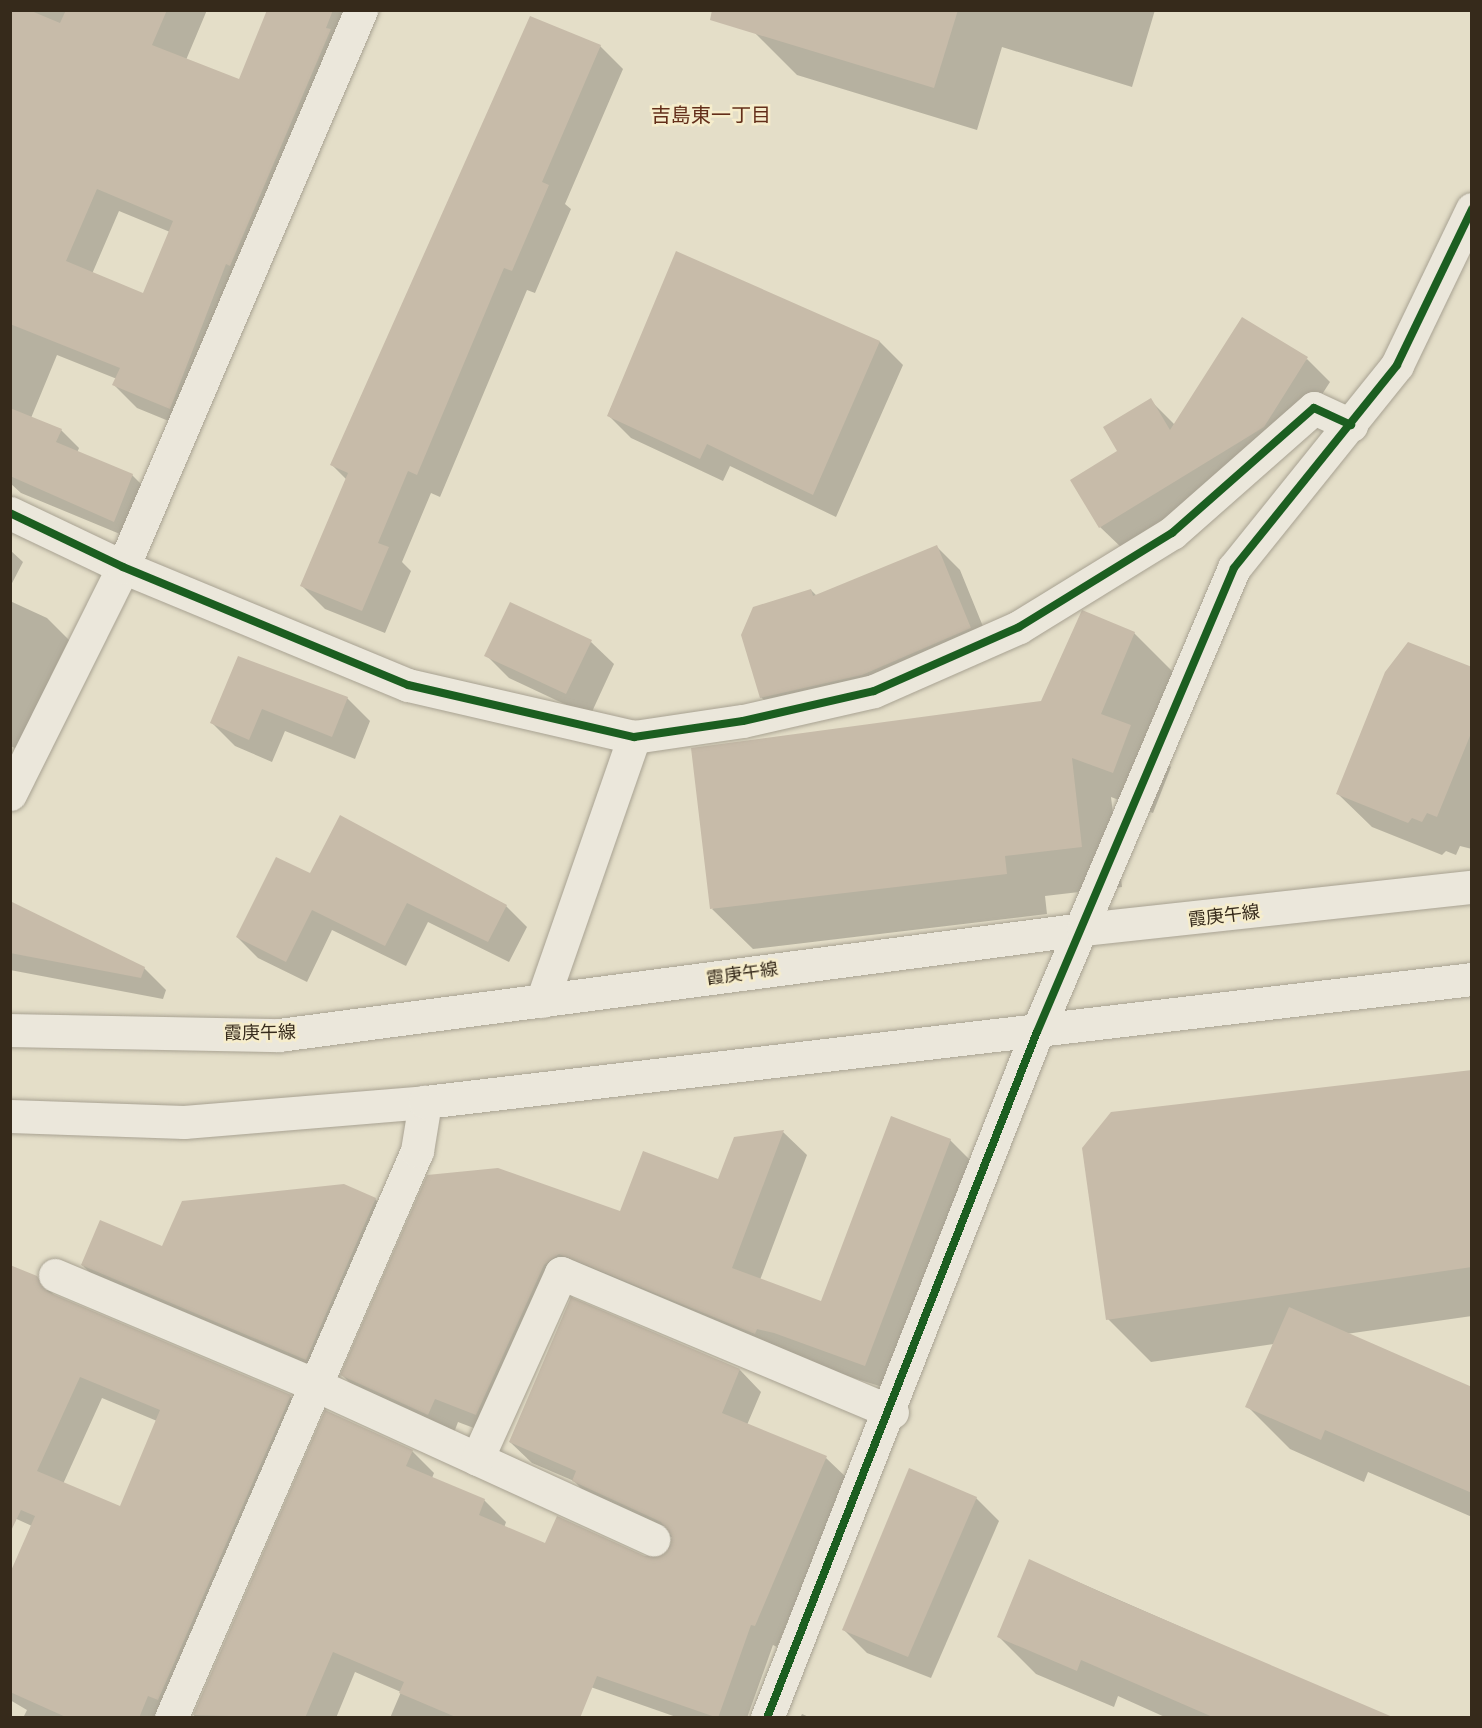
<!DOCTYPE html>
<meta charset="utf-8">
<style>
body{margin:0}
#map{position:relative;width:1482px;height:1728px;overflow:hidden;background:#e4dec8;font-family:"Zilla Slab","Noto Sans JP",serif}
div>[style]{position:absolute}
.shadow>*{inset:0;background:#0003}
.building>*{inset:0;background:#c7bba9}
.roads{filter:drop-shadow(0 0 2px #a8a292) drop-shadow(0 0 2px #a8a292)}
.minor>*{height:33px;margin:-16.5px;padding:0 16.5px;transform-origin:16.5px;border-radius:16.5px;background:#ebe7db}
.tertiary>*{height:33px;margin:-16.5px;padding:0 16.5px;transform-origin:16.5px;border-radius:16.5px;background:#ebe7db}
.cycleway>*{height:8px;margin:-4px;padding:0 4px;transform-origin:4px;border-radius:4px;background:#1b5e20}
span{translate:-50% -50%;white-space:nowrap;text-align:center;line-height:1.15;-webkit-text-stroke:5px #f6edcc;paint-order:stroke}
.street-label{font-size:18px;color:#362a1b}
.neighbourhood-label{font-size:20px;color:#632e19}
.frame{position:absolute;inset:0;border:12px solid #362a1b;pointer-events:none}
</style>
<div id="map">
<div class="shadow">
<div style="clip-path:polygon(evenodd,10px 10px,207px 10px,186px 60px,240px 81px,269px 10px,364px 10px,193px 431px,137px 408px,114px 385px,117px 379px,57px 355px,31px 418px,61px 430px,79px 448px,77px 453px,132px 475px,150px 493px,132px 539px,21px 493px,10px 483px,10px 10px,119px 211px,170px 232px,144px 295px,92px 274px,119px 211px)"></div>
<div style="clip-path:polygon(761px 10px,1155px 10px,1132px 87px,1002px 47px,977px 130px,797px 75px,754px 32px)"></div>
<div style="clip-path:polygon(600px 46px,623px 69px,565px 204px,571px 209px,535px 293px,527px 290px,440px 497px,431px 493px,402px 562px,411px 571px,385px 633px,325px 609px,302px 586px,347px 480px,332px 465px)"></div>
<div style="clip-path:polygon(677px 253px,880px 342px,903px 365px,836px 517px,730px 466px,723px 481px,631px 438px,608px 415px)"></div>
<div style="clip-path:polygon(1307px 359px,1330px 382px,1286px 450px,1123px 549px,1100px 527px,1119px 451px,1150px 400px,1175px 425px)"></div>
<div style="clip-path:polygon(937px 547px,960px 570px,993px 651px,784px 720px,761px 697px,811px 590px,817px 596px)"></div>
<div style="clip-path:polygon(10px 550px,23px 562px,10px 587px)"></div>
<div style="clip-path:polygon(10px 601px,47px 618px,70px 641px,30px 754px,10px 746px)"></div>
<div style="clip-path:polygon(1134px 633px,1175px 674px,1147px 743px,1171px 767px,1153px 813px,1111px 797px,1122px 887px,1045px 896px,1047px 914px,753px 949px,712px 909px,1042px 702px)"></div>
<div style="clip-path:polygon(591px 642px,614px 664px,590px 716px,509px 678px,486px 655px)"></div>
<div style="clip-path:polygon(238px 658px,347px 698px,370px 721px,355px 759px,285px 731px,272px 762px,235px 746px,212px 723px)"></div>
<div style="clip-path:polygon(1472px 669px,1472px 849px,1460px 846px,1456px 855px,1446px 851px,1442px 855px,1372px 827px,1338px 794px)"></div>
<div style="clip-path:polygon(310px 875px,506px 906px,527px 927px,509px 962px,428px 922px,406px 966px,332px 930px,307px 982px,258px 958px,237px 937px)"></div>
<div style="clip-path:polygon(10px 902px,144px 968px,166px 990px,163px 999px,10px 970px)"></div>
<div style="clip-path:polygon(1472px 1072px,1472px 1316px,1346px 1334px,1472px 1388px,1472px 1517px,1368px 1472px,1364px 1482px,1290px 1449px,1247px 1406px,1274px 1344px,1151px 1362px,1108px 1319px)"></div>
<div style="clip-path:polygon(783px 1132px,807px 1155px,760px 1280px,822px 1303px,950px 1140px,974px 1164px,889px 1389px,567px 1289px,500px 1438px,458px 1422px,452px 1438px,366px 1399px,342px 1375px,621px 1213px,719px 1181px)"></div>
<div style="clip-path:polygon(375px 1199px,400px 1225px,331px 1385px,108px 1290px,82px 1265px)"></div>
<div style="clip-path:polygon(evenodd,36px 1277px,56px 1297px,290px 1396px,312px 1418px,182px 1718px,23px 1718px,27px 1710px,10px 1700px,10px 1644px,32px 1526px,10px 1516px,36px 1277px,102px 1398px,157px 1421px,121px 1508px,63px 1484px,102px 1398px)"></div>
<div style="clip-path:polygon(740px 1370px,761px 1392px,747px 1425px,826px 1458px,848px 1479px,777px 1647px,773px 1645px,747px 1718px,679px 1718px,525px 1664px,504px 1718px,390px 1718px,401px 1692px,355px 1672px,336px 1718px,193px 1718px,326px 1412px,412px 1451px,434px 1473px,432px 1478px,484px 1500px,506px 1522px,504px 1528px,546px 1545px,645px 1558px,665px 1555px,673px 1538px,595px 1503px,574px 1481px,532px 1463px,510px 1442px)"></div>
<div style="clip-path:polygon(976px 1498px,999px 1521px,931px 1678px,867px 1653px,844px 1630px)"></div>
<div style="clip-path:polygon(1030px 1561px,1389px 1718px,1167px 1718px,1118px 1696px,1114px 1707px,1036px 1674px,999px 1637px)"></div>
<div style="clip-path:polygon(802px 1714px,811px 1718px,800px 1718px)"></div>
</div>
<div class="building">
<div style="clip-path:polygon(evenodd,10px 10px,29px 10px,60px 23px,66px 10px,167px 10px,152px 45px,239px 79px,267px 10px,333px 10px,326px 28px,331px 29px,230px 266px,226px 264px,170px 409px,112px 385px,120px 368px,10px 324px,10px 10px,97px 189px,173px 221px,143px 293px,66px 261px,97px 189px)"></div>
<div style="clip-path:polygon(712px 10px,958px 10px,934px 88px,710px 20px)"></div>
<div style="clip-path:polygon(530px 16px,601px 45px,542px 182px,549px 185px,512px 271px,504px 268px,417px 475px,408px 471px,378px 543px,389px 547px,362px 611px,300px 586px,348px 473px,330px 465px)"></div>
<div style="clip-path:polygon(676px 251px,880px 341px,813px 495px,707px 444px,700px 459px,607px 416px)"></div>
<div style="clip-path:polygon(1242px 317px,1308px 357px,1264px 427px,1099px 528px,1070px 480px,1117px 451px,1103px 427px,1151px 398px,1170px 430px)"></div>
<div style="clip-path:polygon(10px 408px,62px 429px,56px 442px,133px 474px,114px 522px,10px 476px)"></div>
<div style="clip-path:polygon(937px 545px,971px 628px,862px 675px,760px 698px,741px 635px,753px 607px,811px 589px,813px 596px)"></div>
<div style="clip-path:polygon(510px 602px,592px 640px,566px 694px,484px 656px)"></div>
<div style="clip-path:polygon(1082px 610px,1135px 632px,1101px 714px,1131px 725px,1113px 773px,1072px 758px,1082px 847px,1005px 856px,1007px 874px,710px 909px,691px 748px,1041px 701px)"></div>
<div style="clip-path:polygon(1408px 642px,1472px 667px,1472px 731px,1437px 817px,1427px 813px,1422px 822px,1412px 818px,1408px 823px,1336px 794px,1385px 672px)"></div>
<div style="clip-path:polygon(238px 656px,348px 697px,332px 737px,262px 709px,249px 740px,210px 723px)"></div>
<div style="clip-path:polygon(340px 815px,507px 905px,488px 942px,407px 903px,385px 946px,312px 910px,286px 962px,236px 937px,276px 857px,310px 873px)"></div>
<div style="clip-path:polygon(10px 901px,145px 967px,141px 978px,10px 953px)"></div>
<div style="clip-path:polygon(1472px 1070px,1472px 1267px,1106px 1320px,1082px 1148px,1111px 1112px)"></div>
<div style="clip-path:polygon(891px 1116px,951px 1139px,865px 1366px,774px 1333px,757px 1329px,755px 1334px,559px 1254px,544px 1265px,476px 1415px,435px 1399px,428px 1415px,340px 1375px,427px 1175px,498px 1168px,620px 1211px,643px 1151px,718px 1179px,734px 1137px,784px 1130px,732px 1268px,821px 1301px)"></div>
<div style="clip-path:polygon(344px 1184px,376px 1198px,306px 1360px,81px 1265px,100px 1220px,162px 1246px,182px 1201px)"></div>
<div style="clip-path:polygon(evenodd,10px 1265px,37px 1276px,48px 1292px,291px 1395px,158px 1700px,148px 1696px,139px 1718px,68px 1718px,10px 1692px,10px 1573px,35px 1516px,21px 1510px,10px 1533px,10px 1265px,80px 1377px,160px 1410px,120px 1506px,37px 1471px,80px 1377px)"></div>
<div style="clip-path:polygon(571px 1297px,740px 1369px,722px 1413px,827px 1456px,755px 1626px,751px 1625px,718px 1718px,597px 1676px,580px 1718px,458px 1718px,399px 1693px,404px 1682px,333px 1652px,305px 1718px,193px 1715px,325px 1410px,413px 1450px,406px 1466px,485px 1499px,479px 1515px,545px 1543px,557px 1516px,645px 1556px,664px 1554px,672px 1537px,661px 1522px,572px 1481px,576px 1471px,509px 1442px)"></div>
<div style="clip-path:polygon(1289px 1307px,1472px 1387px,1472px 1493px,1325px 1430px,1321px 1440px,1245px 1407px)"></div>
<div style="clip-path:polygon(909px 1468px,977px 1497px,908px 1657px,842px 1630px)"></div>
<div style="clip-path:polygon(1029px 1559px,1109px 1596px,1395px 1718px,1215px 1718px,1081px 1660px,1077px 1671px,997px 1637px)"></div>
</div>
<div class="roads">
<div class="minor">
<div style="left:10px;top:513px;width:125px;rotate:25.5deg"></div>
<div style="left:123px;top:567px;width:308px;rotate:22.5deg"></div>
<div style="left:408px;top:685px;width:232px;rotate:13deg"></div>
<div style="left:634px;top:737px;width:110px;rotate:-8.4deg"></div>
<div style="left:743px;top:721px;width:134px;rotate:-12.9deg"></div>
<div style="left:874px;top:691px;width:158px;rotate:-23.8deg"></div>
<div style="left:1019px;top:627px;width:180px;rotate:-31.6deg"></div>
<div style="left:1172px;top:533px;width:189px;rotate:-41.4deg"></div>
<div style="left:1314px;top:408px;width:41px;rotate:24.7deg"></div>
<div style="left:10px;top:794px;width:254px;rotate:-63.5deg"></div>
<div style="left:123px;top:567px;width:606px;rotate:-66.86deg"></div>
<div style="left:542px;top:1001px;width:280px;rotate:-70.8deg"></div>
<div style="left:55px;top:1275px;width:283px;rotate:22.9deg"></div>
<div style="left:316px;top:1385px;width:371px;rotate:24.6deg"></div>
<div style="left:477px;top:1459px;width:204px;rotate:-65.7deg"></div>
<div style="left:561px;top:1273px;width:359px;rotate:22.8deg"></div>
<div style="left:171px;top:1718px;width:618px;rotate:-66.55deg"></div>
<div style="left:417px;top:1151px;width:50px;rotate:-80.7deg"></div>
<div style="left:767px;top:1718px;width:737px;rotate:-68.52deg"></div>
<div style="left:1037px;top:1032px;width:504px;rotate:-67deg"></div>
<div style="left:1234px;top:568px;width:260px;rotate:-51.2deg"></div>
<div style="left:1397px;top:365px;width:173px;rotate:-64.3deg"></div>
</div>
<div class="tertiary">
<div style="left:10px;top:1030px;width:269px;rotate:1.1deg"></div>
<div style="left:279px;top:1035px;width:811px;rotate:-7.51deg"></div>
<div style="left:1083px;top:929px;width:391px;rotate:-6.2deg"></div>
<div style="left:10px;top:1116px;width:174px;rotate:2deg"></div>
<div style="left:184px;top:1122px;width:242px;rotate:-4.7deg"></div>
<div style="left:425px;top:1102px;width:1054px;rotate:-6.7deg"></div>
</div>
</div>
<div class="cycleway">
<div style="left:10px;top:513px;width:125px;rotate:25.5deg"></div>
<div style="left:123px;top:567px;width:308px;rotate:22.5deg"></div>
<div style="left:408px;top:685px;width:232px;rotate:13deg"></div>
<div style="left:634px;top:737px;width:110px;rotate:-8.4deg"></div>
<div style="left:743px;top:721px;width:134px;rotate:-12.9deg"></div>
<div style="left:874px;top:691px;width:158px;rotate:-23.8deg"></div>
<div style="left:1019px;top:627px;width:180px;rotate:-31.6deg"></div>
<div style="left:1172px;top:533px;width:189px;rotate:-41.4deg"></div>
<div style="left:1314px;top:408px;width:41px;rotate:24.7deg"></div>
<div style="left:767px;top:1718px;width:737px;rotate:-68.52deg"></div>
<div style="left:1037px;top:1032px;width:504px;rotate:-67deg"></div>
<div style="left:1234px;top:568px;width:260px;rotate:-51.2deg"></div>
<div style="left:1397px;top:365px;width:173px;rotate:-64.3deg"></div>
</div>
<div class="street-label">
<span style="left:1224px;top:916px;rotate:-7deg">霞庚午線</span>
<span style="left:742px;top:974px;rotate:-8deg">霞庚午線</span>
<span style="left:260px;top:1033px;rotate:-1deg">霞庚午線</span>
</div>
<div class="neighbourhood-label">
<span style="left:711px;top:115px">吉島東一丁目</span>
</div>
<div class="frame"></div>
</div>
